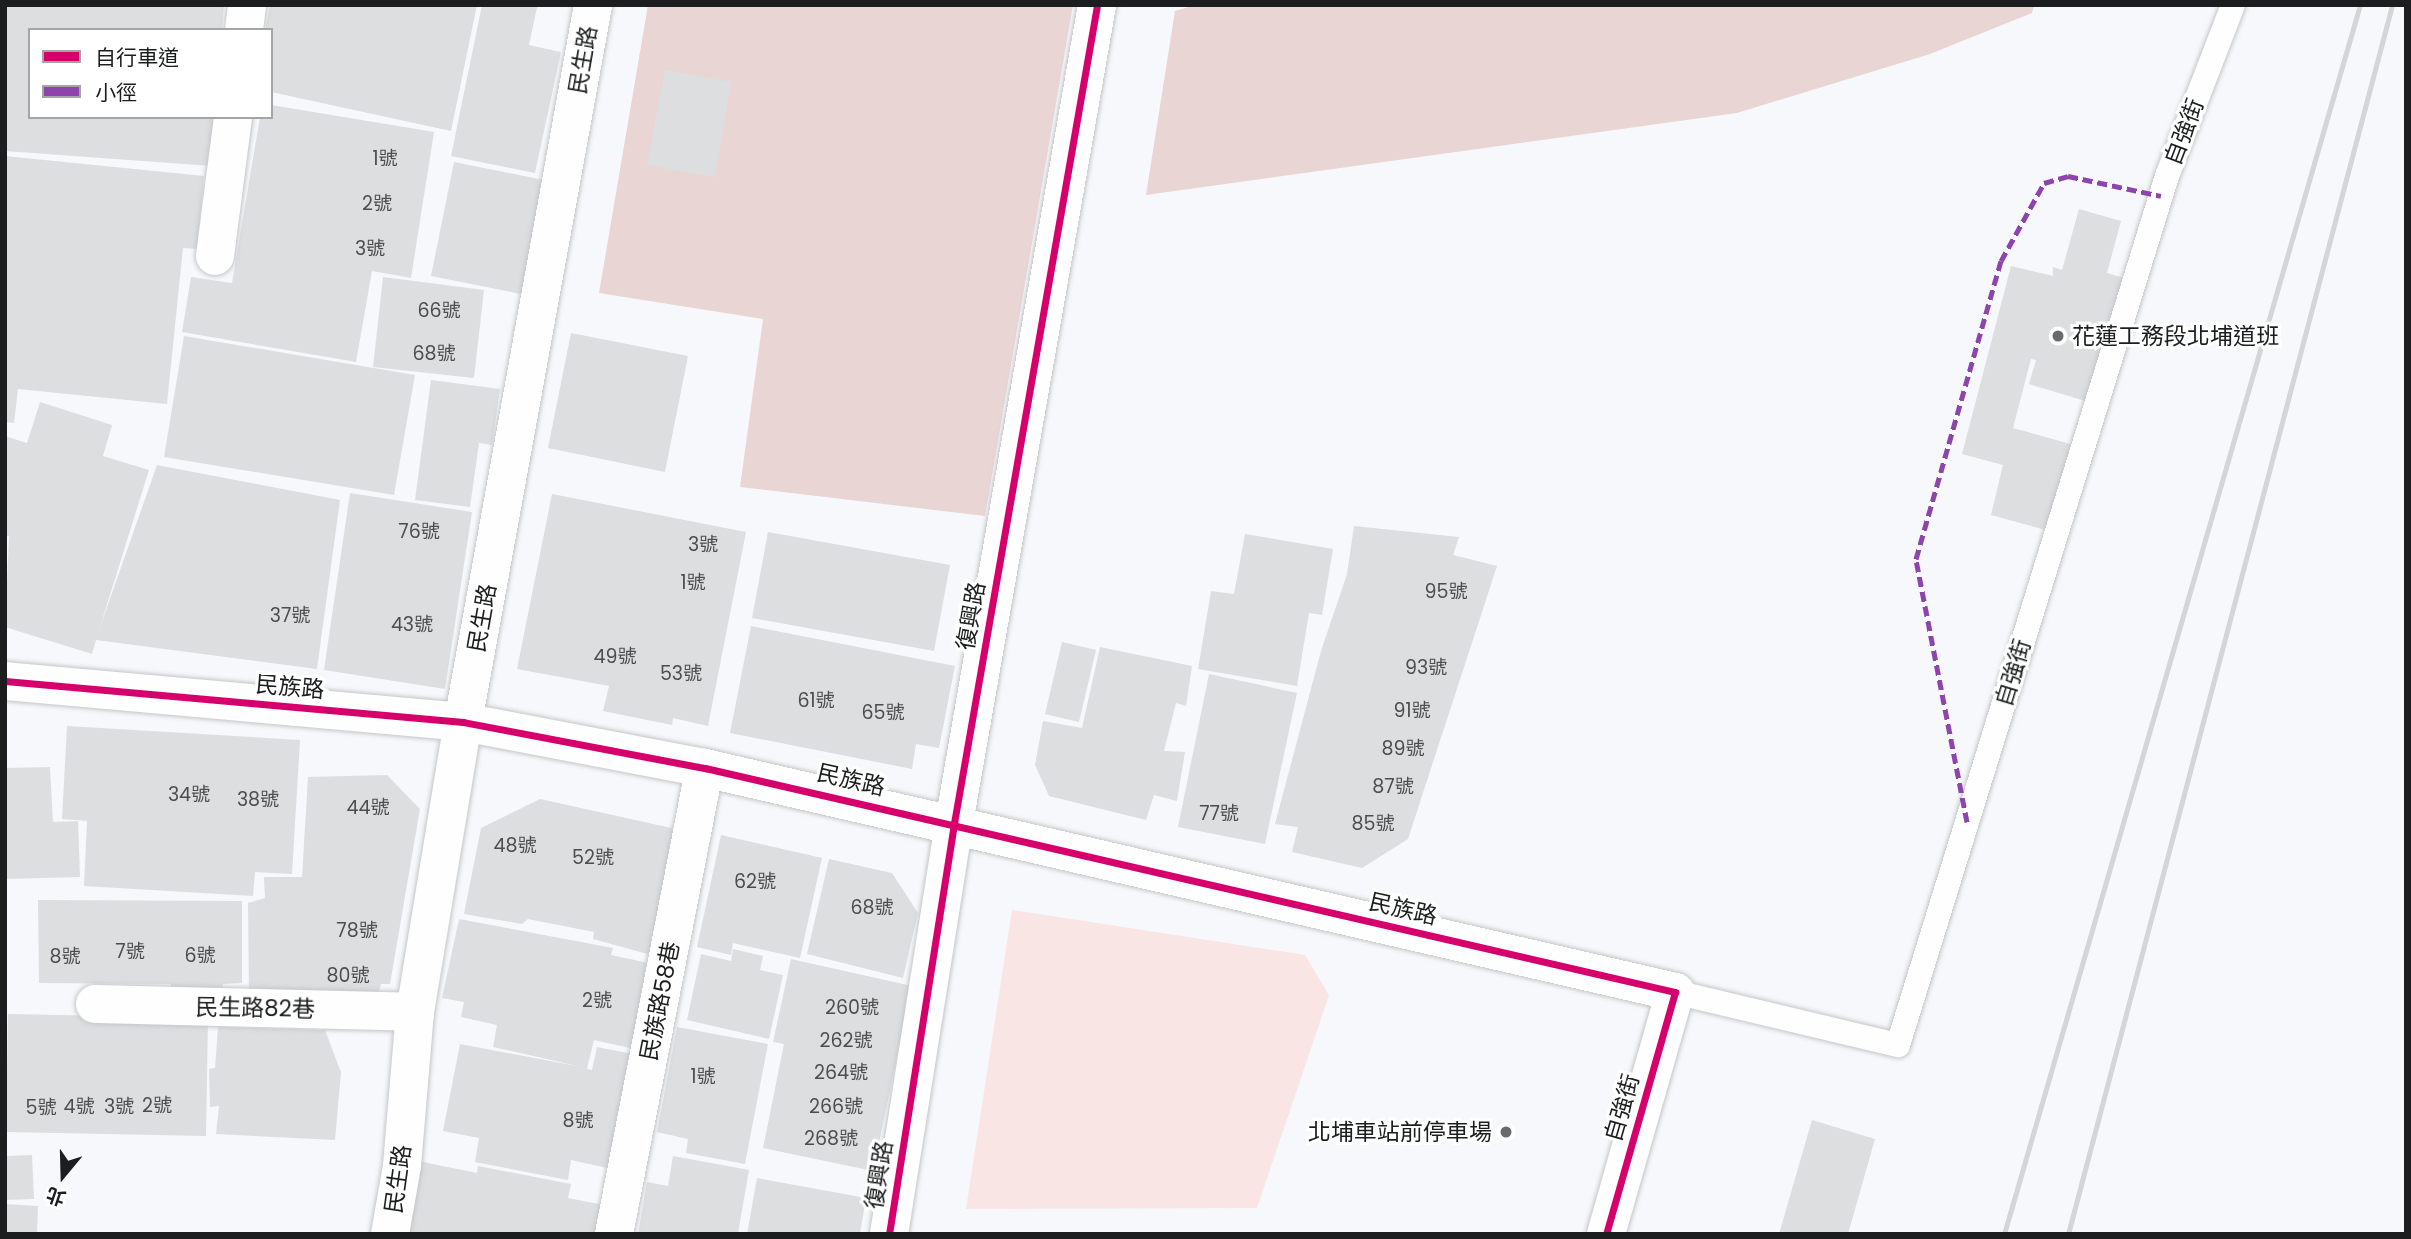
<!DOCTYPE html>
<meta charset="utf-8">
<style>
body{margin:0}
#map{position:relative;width:2411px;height:1239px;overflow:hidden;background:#f6f8fb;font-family:Poppins,"Noto Sans TC",sans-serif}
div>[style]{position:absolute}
.green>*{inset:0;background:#f9e5e4}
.forest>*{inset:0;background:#ead5d5}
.building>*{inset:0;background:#dcdee0}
.roads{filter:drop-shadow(0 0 2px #c4c6c8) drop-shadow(0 0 2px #c4c6c8)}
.service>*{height:24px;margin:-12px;padding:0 12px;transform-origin:12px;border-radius:12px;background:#fefefe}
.minor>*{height:38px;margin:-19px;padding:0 19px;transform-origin:19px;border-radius:19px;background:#fefefe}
.rail>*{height:5px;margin:-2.5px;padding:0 2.5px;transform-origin:2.5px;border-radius:2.5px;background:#d4d5d6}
.quiet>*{height:5px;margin-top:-2.5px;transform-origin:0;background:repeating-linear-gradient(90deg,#8e44ad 0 10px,transparent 0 15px)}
.cycleway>*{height:7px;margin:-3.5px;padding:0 3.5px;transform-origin:3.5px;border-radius:3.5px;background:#d6006c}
.dots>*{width:19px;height:19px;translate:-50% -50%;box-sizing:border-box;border:4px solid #fff;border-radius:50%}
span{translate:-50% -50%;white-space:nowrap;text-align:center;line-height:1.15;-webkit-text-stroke:6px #fff;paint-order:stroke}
.number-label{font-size:19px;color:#4c4d4e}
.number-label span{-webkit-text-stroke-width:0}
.street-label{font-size:23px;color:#1c1d1e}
.poi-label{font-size:23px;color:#1c1d1e}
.left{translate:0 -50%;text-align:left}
.right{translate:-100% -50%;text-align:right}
.frame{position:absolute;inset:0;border:7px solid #1c1d1e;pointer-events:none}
.legend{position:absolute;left:28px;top:28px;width:245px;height:91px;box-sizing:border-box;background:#fff;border:2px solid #a4a5a5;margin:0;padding:9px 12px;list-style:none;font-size:21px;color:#1c1d1e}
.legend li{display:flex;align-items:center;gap:14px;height:35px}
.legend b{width:35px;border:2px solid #a4a5a5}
.north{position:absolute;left:28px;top:1141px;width:70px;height:70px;-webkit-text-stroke:5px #fff;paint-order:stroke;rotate:199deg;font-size:19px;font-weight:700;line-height:28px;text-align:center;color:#1c1d1e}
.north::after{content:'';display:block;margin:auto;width:24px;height:32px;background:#1c1d1e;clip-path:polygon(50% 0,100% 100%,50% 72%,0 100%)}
</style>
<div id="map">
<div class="green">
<div style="clip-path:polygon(1012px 910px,1305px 955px,1329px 995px,1257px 1208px,966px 1209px)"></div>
</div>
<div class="forest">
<div style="clip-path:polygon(648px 5px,1073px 5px,985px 516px,740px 487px,763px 319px,599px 293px)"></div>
<div style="clip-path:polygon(1195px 5px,2034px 5px,2032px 13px,1930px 54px,1737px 113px,1146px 195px,1175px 11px)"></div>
</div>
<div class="building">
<div style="clip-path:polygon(5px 5px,224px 5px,222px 30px,30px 30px,30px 117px,215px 117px,212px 166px,5px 151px)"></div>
<div style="clip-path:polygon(270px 5px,477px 5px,451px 131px,271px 92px,271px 30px,265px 30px)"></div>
<div style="clip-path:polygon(482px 5px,537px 7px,529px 45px,561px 52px,535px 173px,451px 156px)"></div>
<div style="clip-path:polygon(665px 70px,731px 82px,715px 177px,647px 165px)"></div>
<div style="clip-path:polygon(271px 105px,434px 132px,411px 278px,372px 271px,356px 362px,182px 332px,191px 277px,232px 283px,260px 117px,271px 117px)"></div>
<div style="clip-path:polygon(5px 156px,204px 176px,197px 249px,183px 248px,167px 404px,18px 389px,14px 423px,5px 422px)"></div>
<div style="clip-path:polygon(454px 162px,554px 182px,531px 296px,431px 276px)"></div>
<div style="clip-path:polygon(2079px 209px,2121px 221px,2107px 273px,2127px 279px,2092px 403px,2029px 384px,2036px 360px,2031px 359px,2013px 428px,2074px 445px,2049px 531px,1991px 515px,2003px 465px,1962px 454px,2011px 266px,2053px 276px,2053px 267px,2062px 270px)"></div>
<div style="clip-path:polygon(383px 277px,484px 290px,474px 378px,373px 367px)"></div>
<div style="clip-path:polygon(571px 333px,688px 356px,665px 472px,548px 448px)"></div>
<div style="clip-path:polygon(184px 336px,415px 375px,394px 495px,164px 457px)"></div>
<div style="clip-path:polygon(431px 380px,500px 389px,492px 445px,479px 443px,470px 507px,415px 500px)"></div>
<div style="clip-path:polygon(40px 402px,112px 425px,103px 456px,149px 470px,99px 630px,157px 465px,340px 500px,317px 669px,96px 640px,92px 654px,5px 627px,9px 536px,5px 535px,5px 436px,27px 443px)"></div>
<div style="clip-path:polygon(350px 493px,472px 512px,445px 689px,324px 670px)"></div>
<div style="clip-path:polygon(552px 494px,746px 532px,708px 726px,673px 718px,672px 725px,603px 711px,609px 686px,517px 669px)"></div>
<div style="clip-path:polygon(1354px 526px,1459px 537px,1453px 555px,1497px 566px,1408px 839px,1362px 868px,1292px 852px,1298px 827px,1275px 824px,1321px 651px,1347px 574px)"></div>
<div style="clip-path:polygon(768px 532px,950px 565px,934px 651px,752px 618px)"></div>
<div style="clip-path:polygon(1245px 534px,1333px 549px,1322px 615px,1309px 613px,1297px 686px,1198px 669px,1211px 591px,1234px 594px)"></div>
<div style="clip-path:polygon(751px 626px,955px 666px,939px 748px,916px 744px,912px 769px,730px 733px)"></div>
<div style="clip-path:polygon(1062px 642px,1096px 650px,1079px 722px,1045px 714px)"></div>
<div style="clip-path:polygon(1100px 647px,1192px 666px,1186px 706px,1176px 703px,1164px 751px,1185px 752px,1177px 801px,1154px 795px,1146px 820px,1049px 796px,1035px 765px,1043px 721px,1082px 728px)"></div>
<div style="clip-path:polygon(1209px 674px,1297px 693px,1265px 844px,1178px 827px)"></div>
<div style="clip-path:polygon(67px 726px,300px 740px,292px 874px,255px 872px,253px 896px,84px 886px,87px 821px,62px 819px)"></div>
<div style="clip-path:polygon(50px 767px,53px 822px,78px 821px,80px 877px,5px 879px,5px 768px)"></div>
<div style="clip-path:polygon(387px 775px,420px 809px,390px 984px,381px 984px,377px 1000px,249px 999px,248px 903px,265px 898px,264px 877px,302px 877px,308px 777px)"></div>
<div style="clip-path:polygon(540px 799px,676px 829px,651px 955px,593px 939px,594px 932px,528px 919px,522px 924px,464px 914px,481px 828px)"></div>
<div style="clip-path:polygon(721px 835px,822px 858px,800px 958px,733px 943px,731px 955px,697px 947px)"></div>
<div style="clip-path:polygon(829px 859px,892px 873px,918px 913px,903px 978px,807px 954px)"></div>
<div style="clip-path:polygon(38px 900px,242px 901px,242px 983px,223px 984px,222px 994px,171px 994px,171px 984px,39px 983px)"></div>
<div style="clip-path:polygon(459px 919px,613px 948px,611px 955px,653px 964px,634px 1049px,594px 1040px,587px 1069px,592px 1070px,597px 1047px,638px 1055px,616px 1170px,571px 1160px,568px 1180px,475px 1162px,479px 1138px,443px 1131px,460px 1044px,582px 1067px,493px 1047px,497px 1025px,461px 1017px,464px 1002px,442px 998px)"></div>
<div style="clip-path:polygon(733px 949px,763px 956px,760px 970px,783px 975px,769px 1039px,687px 1020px,701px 954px,731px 961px)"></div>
<div style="clip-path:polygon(791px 959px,912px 986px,873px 1171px,763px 1148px,784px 1044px,773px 1042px)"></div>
<div style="clip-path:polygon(8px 1014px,208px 1018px,206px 1136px,6px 1132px)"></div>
<div style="clip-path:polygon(218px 1027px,325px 1030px,341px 1072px,335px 1140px,216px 1134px,219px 1106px,210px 1107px,209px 1069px,215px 1068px)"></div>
<div style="clip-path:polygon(677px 1027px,768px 1044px,745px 1164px,686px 1153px,688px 1139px,657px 1132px)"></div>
<div style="clip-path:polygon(1812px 1120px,1875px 1139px,1848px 1234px,1779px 1234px)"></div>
<div style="clip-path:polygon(32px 1155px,34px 1199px,5px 1200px,5px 1156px)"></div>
<div style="clip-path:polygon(673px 1156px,749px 1170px,738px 1234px,638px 1233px,647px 1182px,668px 1186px)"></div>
<div style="clip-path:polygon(418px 1161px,477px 1173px,478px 1166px,571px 1184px,568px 1198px,609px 1206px,603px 1234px,403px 1234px)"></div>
<div style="clip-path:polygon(757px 1178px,866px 1198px,860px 1234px,747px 1234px)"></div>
<div style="clip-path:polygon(5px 1204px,38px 1206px,37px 1234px,5px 1234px)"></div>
</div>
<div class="roads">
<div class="service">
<div style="left:1675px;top:992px;width:229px;rotate:13.4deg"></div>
<div style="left:1898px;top:1045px;width:910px;rotate:-72.8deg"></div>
<div style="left:2167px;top:176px;width:183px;rotate:-68.9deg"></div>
</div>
<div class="minor">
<div style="left:244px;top:30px;width:25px;rotate:-83deg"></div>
<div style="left:215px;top:256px;width:140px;rotate:-82.6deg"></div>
<div style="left:5px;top:681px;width:460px;rotate:5.1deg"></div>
<div style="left:463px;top:722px;width:246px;rotate:10.8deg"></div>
<div style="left:705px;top:768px;width:996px;rotate:13deg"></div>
<div style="left:1675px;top:992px;width:252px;rotate:105.9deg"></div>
<div style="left:95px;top:1004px;width:320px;rotate:1.4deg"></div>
<div style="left:390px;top:1234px;width:69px;rotate:-80deg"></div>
<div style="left:402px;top:1166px;width:155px;rotate:-85.2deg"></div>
<div style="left:415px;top:1012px;width:294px;rotate:-80.6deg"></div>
<div style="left:463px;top:722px;width:729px;rotate:-79.72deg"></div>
<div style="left:614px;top:1234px;width:475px;rotate:-79deg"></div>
<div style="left:889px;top:1234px;width:416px;rotate:-81deg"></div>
<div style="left:954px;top:823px;width:830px;rotate:-80.08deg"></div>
</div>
</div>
<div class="rail">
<div style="left:2004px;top:1234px;width:1280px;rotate:-73.85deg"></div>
<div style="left:2068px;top:1234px;width:1271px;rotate:-75.23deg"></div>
</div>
<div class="quiet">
<div style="left:1967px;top:822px;width:268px;rotate:-101deg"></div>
<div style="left:1916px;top:559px;width:310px;rotate:-74.1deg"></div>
<div style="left:2001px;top:261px;width:89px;rotate:-61.1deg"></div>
<div style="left:2044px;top:183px;width:25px;rotate:-16deg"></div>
<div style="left:2068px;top:176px;width:95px;rotate:12.1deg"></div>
</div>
<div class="cycleway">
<div style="left:5px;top:681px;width:460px;rotate:5.1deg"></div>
<div style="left:463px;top:722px;width:246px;rotate:10.8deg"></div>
<div style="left:705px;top:768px;width:996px;rotate:13deg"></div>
<div style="left:1675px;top:992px;width:252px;rotate:105.9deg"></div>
<div style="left:889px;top:1234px;width:416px;rotate:-81deg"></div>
<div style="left:954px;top:823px;width:830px;rotate:-80.08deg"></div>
</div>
<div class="dots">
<div style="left:2058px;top:336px;background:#686a6b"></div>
<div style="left:1506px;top:1132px;background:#686a6b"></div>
</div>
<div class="number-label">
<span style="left:385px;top:159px">1號</span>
<span style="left:377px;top:204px">2號</span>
<span style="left:370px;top:249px">3號</span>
<span style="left:439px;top:311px">66號</span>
<span style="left:434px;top:354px">68號</span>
<span style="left:419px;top:532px">76號</span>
<span style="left:703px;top:545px">3號</span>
<span style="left:693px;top:583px">1號</span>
<span style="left:1446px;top:592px">95號</span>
<span style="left:290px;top:616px">37號</span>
<span style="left:412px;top:625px">43號</span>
<span style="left:615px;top:657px">49號</span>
<span style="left:1426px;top:668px">93號</span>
<span style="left:681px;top:674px">53號</span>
<span style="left:816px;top:701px">61號</span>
<span style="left:1412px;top:711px">91號</span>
<span style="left:883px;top:713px">65號</span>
<span style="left:1403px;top:749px">89號</span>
<span style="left:1393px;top:787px">87號</span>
<span style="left:189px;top:795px">34號</span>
<span style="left:258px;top:800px">38號</span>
<span style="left:368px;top:808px">44號</span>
<span style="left:1219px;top:814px">77號</span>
<span style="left:1373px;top:824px">85號</span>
<span style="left:515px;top:846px">48號</span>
<span style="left:593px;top:858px">52號</span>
<span style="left:755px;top:882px">62號</span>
<span style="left:872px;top:908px">68號</span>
<span style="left:357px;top:931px">78號</span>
<span style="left:130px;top:952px">7號</span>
<span style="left:200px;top:956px">6號</span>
<span style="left:65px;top:957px">8號</span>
<span style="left:348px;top:976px">80號</span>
<span style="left:597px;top:1001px">2號</span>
<span style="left:852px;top:1008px">260號</span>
<span style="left:846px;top:1041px">262號</span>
<span style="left:841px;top:1073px">264號</span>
<span style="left:703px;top:1077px">1號</span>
<span style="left:157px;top:1106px">2號</span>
<span style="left:79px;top:1107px">4號</span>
<span style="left:119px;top:1107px">3號</span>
<span style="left:836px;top:1107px">266號</span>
<span style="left:41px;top:1108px">5號</span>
<span style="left:578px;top:1121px">8號</span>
<span style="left:831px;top:1139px">268號</span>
</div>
<div class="street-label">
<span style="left:583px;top:60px;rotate:-80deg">民生路</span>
<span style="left:2184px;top:132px;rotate:-69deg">自強街</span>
<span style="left:971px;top:616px;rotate:-80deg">復興路</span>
<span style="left:482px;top:618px;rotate:-80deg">民生路</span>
<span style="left:2013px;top:673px;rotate:-73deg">自強街</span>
<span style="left:290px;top:687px;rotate:5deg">民族路</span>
<span style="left:851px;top:780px;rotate:13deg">民族路</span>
<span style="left:1403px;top:909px;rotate:13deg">民族路</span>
<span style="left:660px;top:1001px;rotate:-79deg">民族路58巷</span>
<span style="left:255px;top:1008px;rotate:1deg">民生路82巷</span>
<span style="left:1622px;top:1108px;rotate:-74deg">自強街</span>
<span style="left:879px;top:1175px;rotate:-81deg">復興路</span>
<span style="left:398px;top:1179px;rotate:-82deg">民生路</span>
</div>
<div class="poi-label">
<span class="left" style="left:2072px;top:336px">花蓮工務段北埔道班</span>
<span class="right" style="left:1492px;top:1132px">北埔車站前停車場</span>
</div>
<div class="frame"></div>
<ul class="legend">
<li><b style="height:9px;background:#d6006c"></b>自行車道</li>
<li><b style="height:9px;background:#8e44ad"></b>小徑</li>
</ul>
<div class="north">北</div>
</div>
